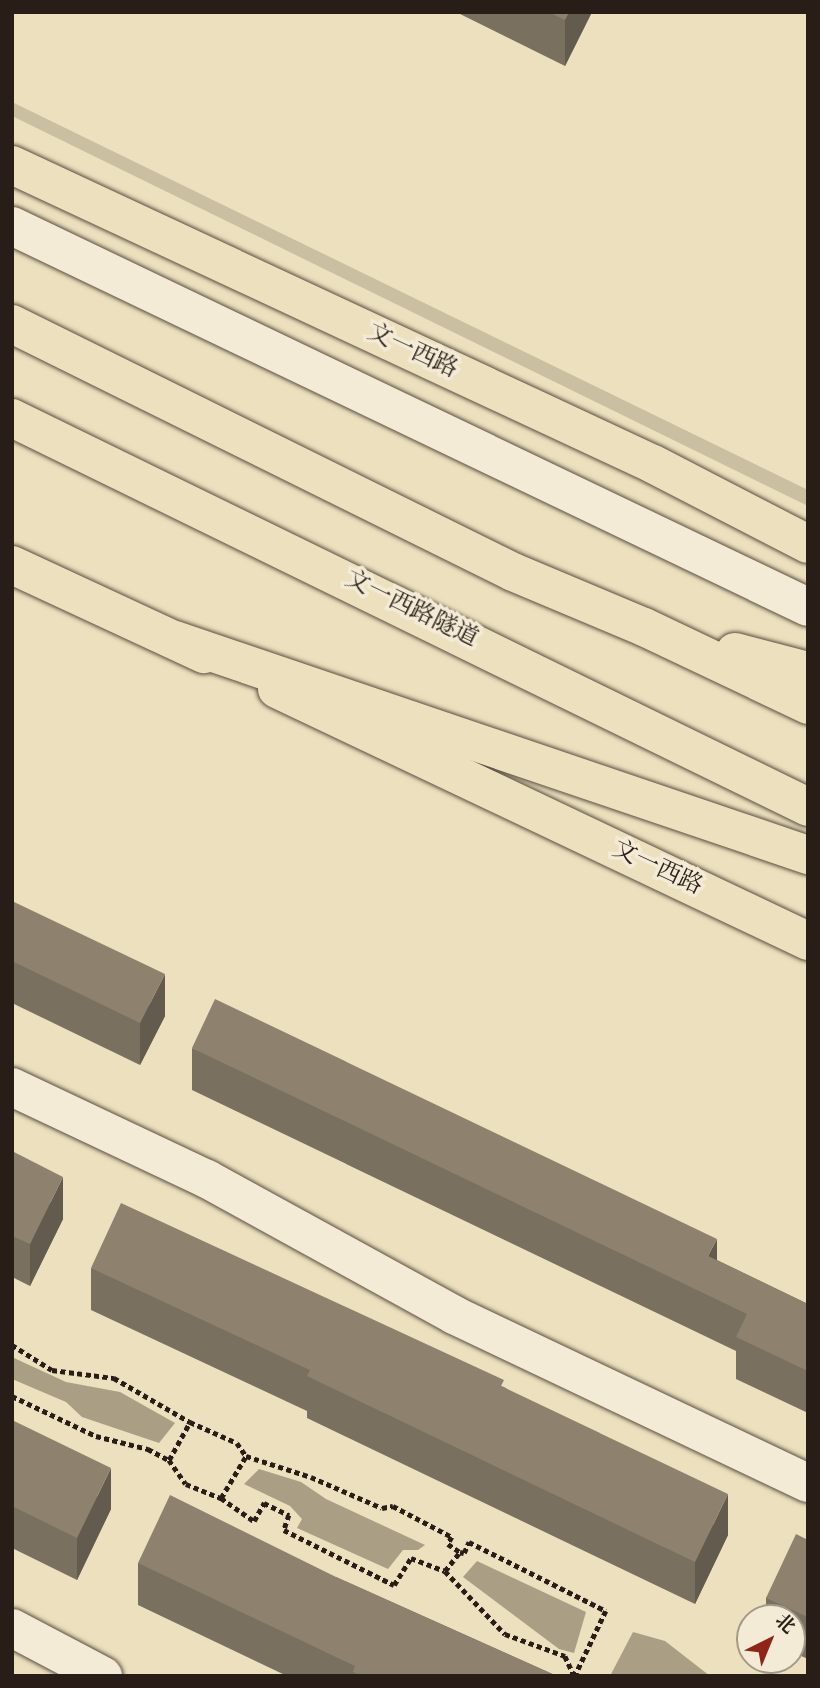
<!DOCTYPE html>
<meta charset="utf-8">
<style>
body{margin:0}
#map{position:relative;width:820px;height:1688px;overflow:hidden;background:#ece0be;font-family:"Old Standard TT","Noto Serif SC",serif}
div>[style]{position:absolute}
.green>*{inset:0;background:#cbbfa2}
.water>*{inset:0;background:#aa9e85}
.path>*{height:4.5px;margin-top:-2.25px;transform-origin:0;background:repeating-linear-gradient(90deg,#291d17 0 5px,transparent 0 8.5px)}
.roads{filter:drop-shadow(0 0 2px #5a4e41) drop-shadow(0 0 2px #5a4e41)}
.minor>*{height:38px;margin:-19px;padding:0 19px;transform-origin:19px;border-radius:19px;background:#f3ebd5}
.major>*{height:38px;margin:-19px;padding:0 19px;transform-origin:19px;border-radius:19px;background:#ece0be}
.highway>*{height:38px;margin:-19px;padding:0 19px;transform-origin:19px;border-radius:19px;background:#ece0be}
.wall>*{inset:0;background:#7a705f}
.shaded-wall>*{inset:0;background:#635b4d}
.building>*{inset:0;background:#8e826e}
span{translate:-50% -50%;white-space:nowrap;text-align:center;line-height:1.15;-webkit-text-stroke:7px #f3ebd5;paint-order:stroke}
.street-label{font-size:24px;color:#291d17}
.frame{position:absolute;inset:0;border:14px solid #291d17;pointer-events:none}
.north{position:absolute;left:736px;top:1604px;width:70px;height:70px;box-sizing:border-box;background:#f3ebd5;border:2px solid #a29989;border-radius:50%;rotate:43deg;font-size:19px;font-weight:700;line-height:28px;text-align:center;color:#291d17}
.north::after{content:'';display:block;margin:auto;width:24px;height:32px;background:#8f2418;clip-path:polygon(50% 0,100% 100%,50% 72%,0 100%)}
</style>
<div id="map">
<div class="green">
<div style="clip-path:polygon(12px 102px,808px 490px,808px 506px,12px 116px)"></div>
</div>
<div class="water">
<div style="clip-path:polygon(14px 1358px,66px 1382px,120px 1392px,175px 1423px,159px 1443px,82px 1417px,66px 1402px,12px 1379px)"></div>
<div style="clip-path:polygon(259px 1469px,301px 1482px,326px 1499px,425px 1545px,418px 1550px,403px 1550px,388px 1569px,297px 1528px,302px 1519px,290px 1506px,244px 1484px)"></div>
<div style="clip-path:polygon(477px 1561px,586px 1612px,574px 1653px,559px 1649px,463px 1577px)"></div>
<div style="clip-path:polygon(633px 1632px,665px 1641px,710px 1676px,610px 1676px)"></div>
</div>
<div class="path">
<div style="left:12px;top:1345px;width:47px;rotate:32deg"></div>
<div style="left:52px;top:1370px;width:63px;rotate:7.4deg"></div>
<div style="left:114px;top:1378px;width:88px;rotate:30.1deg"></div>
<div style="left:190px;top:1422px;width:51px;rotate:24.1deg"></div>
<div style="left:237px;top:1443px;width:16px;rotate:55deg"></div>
<div style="left:246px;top:1456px;width:68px;rotate:17.9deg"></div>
<div style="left:311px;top:1477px;width:77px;rotate:23.6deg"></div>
<div style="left:382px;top:1508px;width:11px;rotate:-10deg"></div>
<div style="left:393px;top:1506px;width:67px;rotate:27.7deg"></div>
<div style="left:452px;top:1537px;width:8px;rotate:120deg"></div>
<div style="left:448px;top:1544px;width:14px;rotate:34deg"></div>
<div style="left:460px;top:1552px;width:4px;rotate:14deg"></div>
<div style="left:464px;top:1553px;width:12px;rotate:-66deg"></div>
<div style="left:469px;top:1542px;width:153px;rotate:26.7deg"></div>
<div style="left:606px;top:1611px;width:72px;rotate:115.5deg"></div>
<div style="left:12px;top:1396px;width:93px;rotate:25.5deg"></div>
<div style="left:96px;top:1436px;width:54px;rotate:14deg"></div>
<div style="left:148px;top:1449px;width:24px;rotate:28deg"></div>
<div style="left:169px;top:1460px;width:29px;rotate:55deg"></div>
<div style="left:186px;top:1484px;width:38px;rotate:22deg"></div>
<div style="left:221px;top:1498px;width:40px;rotate:34.9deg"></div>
<div style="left:254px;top:1521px;width:21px;rotate:-61deg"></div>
<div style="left:264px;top:1503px;width:28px;rotate:26deg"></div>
<div style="left:289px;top:1515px;width:16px;rotate:108deg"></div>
<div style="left:284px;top:1530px;width:123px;rotate:26.6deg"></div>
<div style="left:394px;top:1585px;width:32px;rotate:-58deg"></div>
<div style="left:411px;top:1558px;width:36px;rotate:21deg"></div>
<div style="left:445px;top:1571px;width:87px;rotate:46.4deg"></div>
<div style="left:505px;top:1634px;width:64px;rotate:20.1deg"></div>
<div style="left:565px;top:1656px;width:21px;rotate:65deg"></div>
<div style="left:169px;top:1460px;width:43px;rotate:-61.1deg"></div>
<div style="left:221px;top:1498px;width:49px;rotate:-59.2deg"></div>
<div style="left:445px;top:1571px;width:24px;rotate:-52deg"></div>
</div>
<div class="roads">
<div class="minor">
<div style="left:12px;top:226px;width:882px;rotate:25.58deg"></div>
<div style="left:12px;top:1087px;width:216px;rotate:25.3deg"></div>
<div style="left:207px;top:1179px;width:282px;rotate:28.8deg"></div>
<div style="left:454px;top:1315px;width:392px;rotate:25.4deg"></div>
<div style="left:12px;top:1628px;width:103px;rotate:27.8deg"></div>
</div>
<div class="major">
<div style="left:12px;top:165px;width:707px;rotate:25.01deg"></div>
<div style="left:653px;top:464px;width:174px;rotate:27.3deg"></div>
<div style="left:12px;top:565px;width:212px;rotate:24.9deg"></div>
<div style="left:277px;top:689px;width:588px;rotate:25.39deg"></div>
</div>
<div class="highway">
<div style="left:12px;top:324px;width:559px;rotate:26.34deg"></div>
<div style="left:513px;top:572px;width:142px;rotate:22.8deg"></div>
<div style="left:644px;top:627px;width:182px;rotate:25.4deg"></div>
<div style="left:12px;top:418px;width:886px;rotate:26.04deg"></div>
<div style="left:175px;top:640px;width:669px;rotate:18.76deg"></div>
<div style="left:735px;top:652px;width:75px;rotate:14.6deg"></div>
</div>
</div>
<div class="wall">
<div style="clip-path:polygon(456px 12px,592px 12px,565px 66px)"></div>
<div style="clip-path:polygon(12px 901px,165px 1016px,140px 1065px,12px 1003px)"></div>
<div style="clip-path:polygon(192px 1048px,717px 1260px,808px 1304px,808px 1413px,736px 1379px,736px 1351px,192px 1090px)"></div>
<div style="clip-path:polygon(12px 1151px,63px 1219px,30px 1286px,12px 1277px)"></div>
<div style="clip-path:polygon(91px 1268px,504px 1387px,728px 1535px,695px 1604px,307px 1418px,307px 1411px,91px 1310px)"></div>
<div style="clip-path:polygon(12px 1420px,111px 1509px,77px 1580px,12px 1548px)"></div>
<div style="clip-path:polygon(808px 1540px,808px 1659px,792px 1652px,792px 1618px,766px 1618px,766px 1598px)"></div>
<div style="clip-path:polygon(138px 1563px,336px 1577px,557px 1676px,287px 1676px,138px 1605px)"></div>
</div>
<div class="shaded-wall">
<div style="clip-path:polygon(569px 12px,592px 12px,565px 66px,565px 20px)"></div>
<div style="clip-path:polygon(165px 974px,165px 1016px,140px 1065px,140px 1023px)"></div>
<div style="clip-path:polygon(63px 1177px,63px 1219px,30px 1286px,30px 1244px)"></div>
<div style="clip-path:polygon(717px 1239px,717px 1280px,708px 1256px)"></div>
<div style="clip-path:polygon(111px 1468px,111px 1509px,77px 1580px,77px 1538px)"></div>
<div style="clip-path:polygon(728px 1494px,728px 1535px,695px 1604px,695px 1562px)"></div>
</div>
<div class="building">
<div style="clip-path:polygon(549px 12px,569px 12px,565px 20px)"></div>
<div style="clip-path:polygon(12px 901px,165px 974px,140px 1023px,12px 961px)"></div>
<div style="clip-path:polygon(215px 999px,717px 1239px,708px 1256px,808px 1304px,808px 1371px,736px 1337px,747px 1314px,192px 1048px)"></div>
<div style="clip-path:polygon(12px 1151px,63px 1177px,30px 1244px,12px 1236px)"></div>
<div style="clip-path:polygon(121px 1203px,504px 1380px,501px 1386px,728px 1494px,695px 1562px,307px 1376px,310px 1370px,91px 1268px)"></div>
<div style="clip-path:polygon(12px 1420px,111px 1468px,77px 1538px,12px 1506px)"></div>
<div style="clip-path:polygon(170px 1495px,336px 1577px,557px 1676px,362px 1676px,353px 1672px,355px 1666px,138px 1563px)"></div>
<div style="clip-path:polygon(796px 1534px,808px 1540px,808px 1617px,766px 1598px)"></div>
</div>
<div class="street-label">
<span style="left:412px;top:352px;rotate:25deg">文一西路</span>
<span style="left:411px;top:610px;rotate:26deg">文一西路隧道</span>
<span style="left:657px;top:869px;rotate:25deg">文一西路</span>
</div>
<div class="frame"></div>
<div class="north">北</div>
</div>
